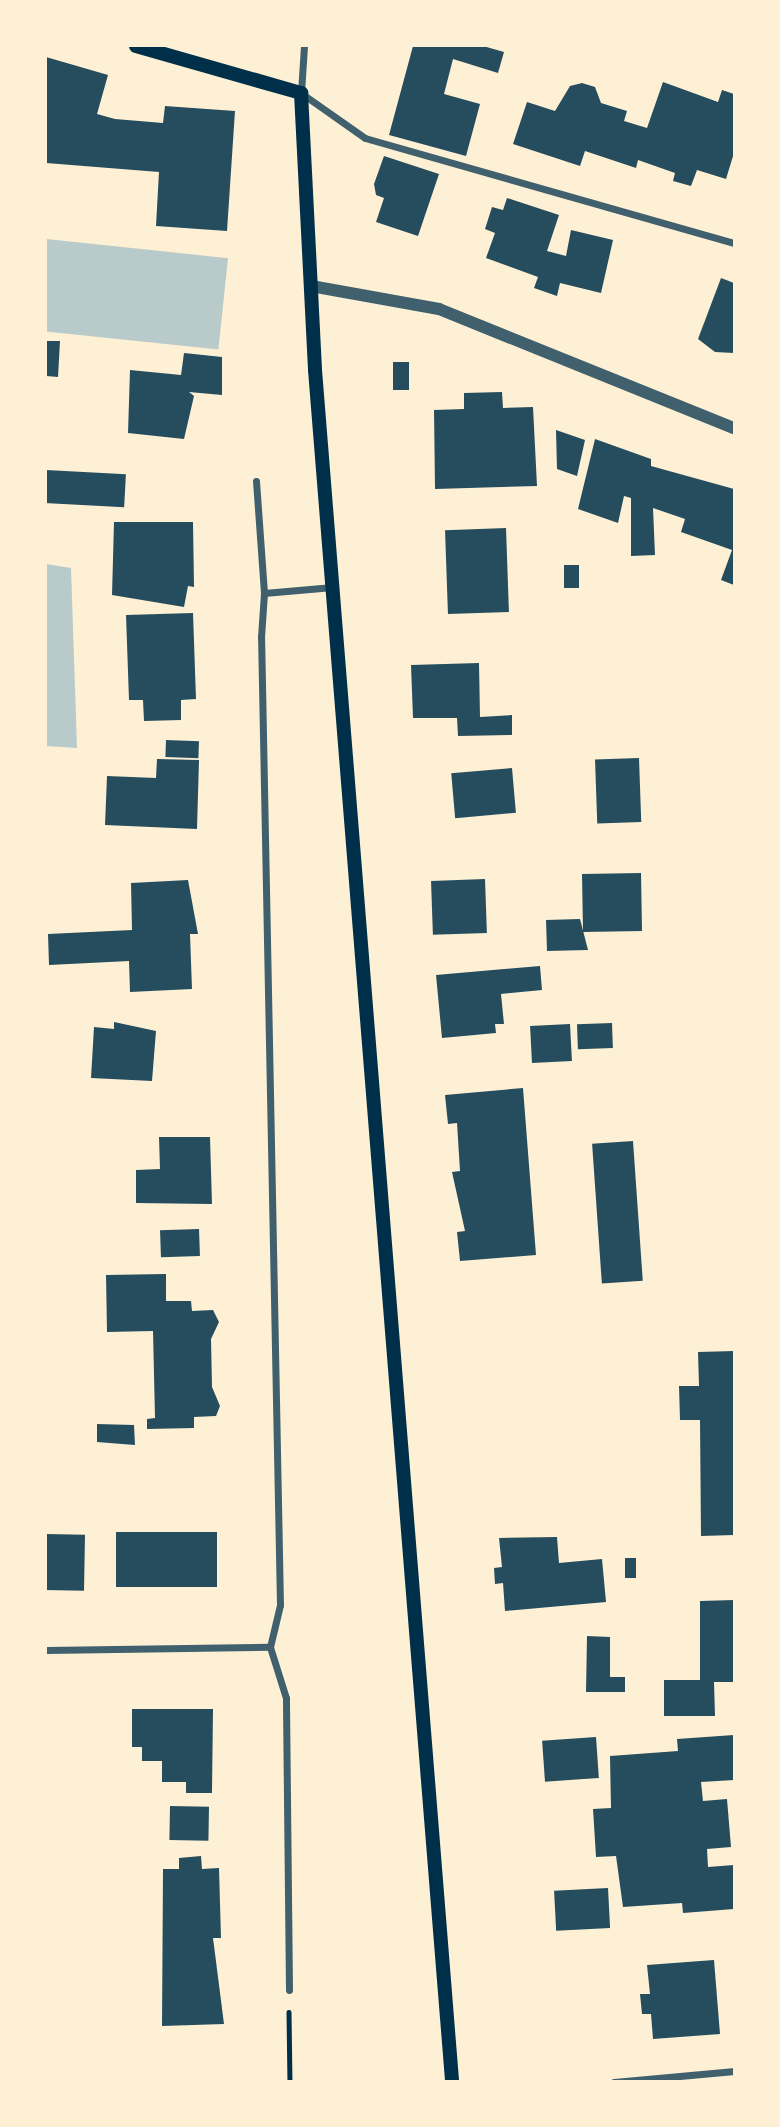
<!DOCTYPE html>
<style>
body{margin:0}
#map{position:relative;width:780px;height:2127px;overflow:hidden;background:#fdf0d5;font-family:Mulish,sans-serif}
div>[style]{position:absolute}
.green>*{inset:0;background:#b9caca;transform-origin:0 0}
.building>*{inset:0;background:#264d5e;transform-origin:0 0}
.path>*{height:4.5px;margin:-2.25px;padding:0 2.25px;transform-origin:2.25px;border-radius:2.25px;background:#003049}
.minor>*{height:7px;margin:-3.5px;padding:0 3.5px;transform-origin:3.5px;border-radius:3.5px;background:#3f606c}
.tertiary>*{height:12px;margin:-6px;padding:0 6px;transform-origin:6px;border-radius:6px;background:#3f606c}
.secondary>*{height:14px;margin:-7px;padding:0 7px;transform-origin:7px;border-radius:7px;background:#003049}
span{translate:-50% -50%;white-space:nowrap;text-align:center;line-height:1.15;-webkit-text-stroke:5px #fdf0d5;paint-order:stroke}
.frame{position:absolute;inset:0;border:47px solid #fdf0d5;pointer-events:none}
</style>
<div id="map">
<div class="green">
<div style="left:46px;top:239px;width:183px;height:92px;rotate:6deg"></div>
<div style="clip-path:polygon(46px 564px,71px 568px,77px 748px,46px 746px)"></div>
</div>
<div class="building">
<div style="clip-path:polygon(413px 46px,483px 46px,504px 52px,498px 73px,453px 59px,444px 94px,480px 104px,466px 156px,389px 135px)"></div>
<div style="clip-path:polygon(46px 57px,108px 75px,97px 114px,115px 119px,163px 123px,165px 106px,235px 111px,227px 231px,156px 226px,159px 172px,46px 163px)"></div>
<div style="clip-path:polygon(663px 82px,718px 102px,722px 90px,734px 94px,734px 153px,726px 179px,697px 170px,691px 186px,673px 181px,675px 173px,638px 160px,636px 168px,585px 151px,580px 166px,513px 144px,527px 102px,555px 111px,570px 86px,582px 83px,595px 87px,601px 103px,627px 111px,624px 121px,647px 128px)"></div>
<div style="clip-path:polygon(384px 156px,439px 174px,418px 236px,376px 222px,384px 198px,376px 195px,374px 184px)"></div>
<div style="clip-path:polygon(507px 198px,559px 215px,547px 251px,566px 256px,571px 230px,613px 240px,601px 293px,560px 283px,557px 296px,534px 288px,538px 277px,486px 258px,495px 233px,485px 229px,492px 207px,503px 210px)"></div>
<div style="clip-path:polygon(721px 278px,734px 283px,734px 353px,715px 352px,698px 339px)"></div>
<div style="clip-path:polygon(46px 341px,60px 341px,58px 377px,46px 376px)"></div>
<div style="clip-path:polygon(184px 353px,222px 357px,222px 395px,189px 392px,194px 396px,184px 439px,128px 433px,130px 370px,181px 375px)"></div>
<div style="left:393px;top:362px;width:16px;height:28px"></div>
<div style="clip-path:polygon(502px 392px,503px 408px,533px 407px,537px 486px,435px 489px,434px 410px,464px 409px,464px 393px)"></div>
<div style="clip-path:polygon(556px 430px,585px 440px,577px 476px,557px 469px)"></div>
<div style="clip-path:polygon(595px 439px,651px 459px,651px 466px,734px 489px,734px 585px,721px 580px,732px 550px,681px 532px,685px 519px,653px 508px,655px 555px,631px 556px,631px 498px,624px 496px,618px 523px,578px 509px)"></div>
<div style="left:46px;top:470px;width:80px;height:33px;rotate:3deg"></div>
<div style="clip-path:polygon(114px 522px,193px 522px,194px 587px,188px 586px,184px 607px,112px 595px)"></div>
<div style="left:506px;top:528px;width:84px;height:61px;rotate:88deg"></div>
<div style="left:564px;top:565px;width:15px;height:23px"></div>
<div style="clip-path:polygon(193px 613px,196px 699px,181px 700px,181px 720px,144px 721px,143px 700px,129px 700px,126px 615px)"></div>
<div style="clip-path:polygon(479px 663px,480px 717px,512px 715px,512px 735px,458px 736px,457px 718px,413px 718px,411px 665px)"></div>
<div style="left:166px;top:740px;width:33px;height:17px;rotate:2deg"></div>
<div style="left:639px;top:758px;width:64px;height:44px;rotate:88deg"></div>
<div style="clip-path:polygon(157px 759px,199px 760px,197px 829px,105px 825px,107px 776px,156px 778px)"></div>
<div style="left:512px;top:768px;width:45px;height:61px;rotate:85deg"></div>
<div style="left:641px;top:873px;width:58px;height:59px;rotate:89deg"></div>
<div style="left:485px;top:879px;width:54px;height:54px;rotate:88deg"></div>
<div style="clip-path:polygon(188px 880px,198px 934px,190px 934px,192px 989px,130px 992px,129px 961px,49px 965px,48px 934px,132px 930px,131px 883px)"></div>
<div style="clip-path:polygon(580px 919px,588px 950px,547px 951px,546px 920px)"></div>
<div style="clip-path:polygon(540px 966px,542px 990px,501px 994px,504px 1024px,495px 1024px,496px 1033px,442px 1038px,436px 975px)"></div>
<div style="clip-path:polygon(114px 1022px,156px 1031px,152px 1081px,91px 1078px,94px 1027px,114px 1029px)"></div>
<div style="left:612px;top:1023px;width:25px;height:35px;rotate:88deg"></div>
<div style="left:570px;top:1024px;width:37px;height:40px;rotate:87deg"></div>
<div style="clip-path:polygon(523px 1088px,536px 1255px,460px 1261px,457px 1232px,465px 1231px,452px 1172px,460px 1171px,457px 1123px,448px 1124px,445px 1095px)"></div>
<div style="clip-path:polygon(159px 1137px,210px 1137px,212px 1204px,136px 1203px,136px 1170px,160px 1169px)"></div>
<div style="left:633px;top:1141px;width:140px;height:41px;rotate:86deg"></div>
<div style="left:199px;top:1229px;width:27px;height:39px;rotate:88deg"></div>
<div style="clip-path:polygon(166px 1274px,166px 1301px,191px 1301px,192px 1311px,213px 1310px,219px 1322px,211px 1339px,212px 1387px,220px 1406px,216px 1416px,194px 1417px,194px 1428px,147px 1429px,147px 1419px,155px 1418px,153px 1331px,107px 1332px,106px 1275px)"></div>
<div style="clip-path:polygon(734px 1351px,734px 1535px,701px 1536px,700px 1420px,680px 1420px,679px 1386px,699px 1386px,698px 1352px)"></div>
<div style="clip-path:polygon(97px 1424px,134px 1425px,135px 1445px,97px 1442px)"></div>
<div style="left:217px;top:1532px;width:55px;height:101px;rotate:90deg"></div>
<div style="left:46px;top:1534px;width:39px;height:56px;rotate:1deg"></div>
<div style="clip-path:polygon(557px 1537px,559px 1563px,602px 1559px,606px 1602px,505px 1611px,503px 1583px,495px 1584px,494px 1568px,502px 1567px,499px 1538px)"></div>
<div style="left:625px;top:1558px;width:11px;height:20px"></div>
<div style="clip-path:polygon(734px 1600px,734px 1682px,714px 1682px,715px 1716px,664px 1716px,664px 1680px,700px 1680px,700px 1601px)"></div>
<div style="clip-path:polygon(587px 1636px,610px 1637px,610px 1677px,625px 1677px,625px 1692px,586px 1692px)"></div>
<div style="clip-path:polygon(132px 1709px,213px 1709px,212px 1793px,186px 1793px,186px 1782px,162px 1782px,162px 1761px,142px 1761px,142px 1747px,132px 1747px)"></div>
<div style="clip-path:polygon(734px 1735px,734px 1780px,701px 1782px,703px 1801px,727px 1799px,731px 1847px,707px 1849px,708px 1867px,734px 1865px,734px 1909px,683px 1913px,682px 1903px,623px 1907px,616px 1856px,596px 1857px,593px 1809px,611px 1808px,610px 1756px,678px 1751px,677px 1739px)"></div>
<div style="left:596px;top:1737px;width:41px;height:54px;rotate:86deg"></div>
<div style="left:170px;top:1806px;width:39px;height:34px;rotate:1deg"></div>
<div style="clip-path:polygon(201px 1856px,202px 1869px,219px 1868px,221px 1938px,213px 1938px,224px 2024px,162px 2026px,163px 1869px,179px 1869px,179px 1858px)"></div>
<div style="left:608px;top:1888px;width:40px;height:54px;rotate:87deg"></div>
<div style="clip-path:polygon(714px 1960px,720px 2034px,653px 2039px,651px 2014px,642px 2014px,640px 1994px,650px 1994px,647px 1965px)"></div>
</div>
<div class="path">
<div style="left:289px;top:2012px;width:70px;rotate:89.2deg"></div>
</div>
<div class="minor">
<div style="left:304px;top:46px;width:47px;rotate:93.7deg"></div>
<div style="left:301px;top:93px;width:78px;rotate:35.1deg"></div>
<div style="left:365px;top:138px;width:384px;rotate:15.9deg"></div>
<div style="left:256px;top:481px;width:112px;rotate:85.9deg"></div>
<div style="left:46px;top:1650px;width:224px;rotate:-0.8deg"></div>
<div style="left:289px;top:1990px;width:292px;rotate:-90.6deg"></div>
<div style="left:286px;top:1698px;width:53px;rotate:-107.4deg"></div>
<div style="left:270px;top:1647px;width:43px;rotate:-76.6deg"></div>
<div style="left:280px;top:1605px;width:968px;rotate:-91.12deg"></div>
<div style="left:261px;top:637px;width:44px;rotate:-86.1deg"></div>
<div style="left:264px;top:593px;width:69px;rotate:-5deg"></div>
<div style="left:614px;top:2082px;width:121px;rotate:-5.2deg"></div>
</div>
<div class="tertiary">
<div style="left:311px;top:286px;width:130px;rotate:10.2deg"></div>
<div style="left:439px;top:309px;width:318px;rotate:22deg"></div>
</div>
<div class="secondary">
<div style="left:136px;top:46px;width:172px;rotate:15.9deg"></div>
<div style="left:301px;top:93px;width:277px;rotate:87.1deg"></div>
<div style="left:315px;top:370px;width:1717px;rotate:85.42deg"></div>
</div>
<div class="frame"></div>
</div>
